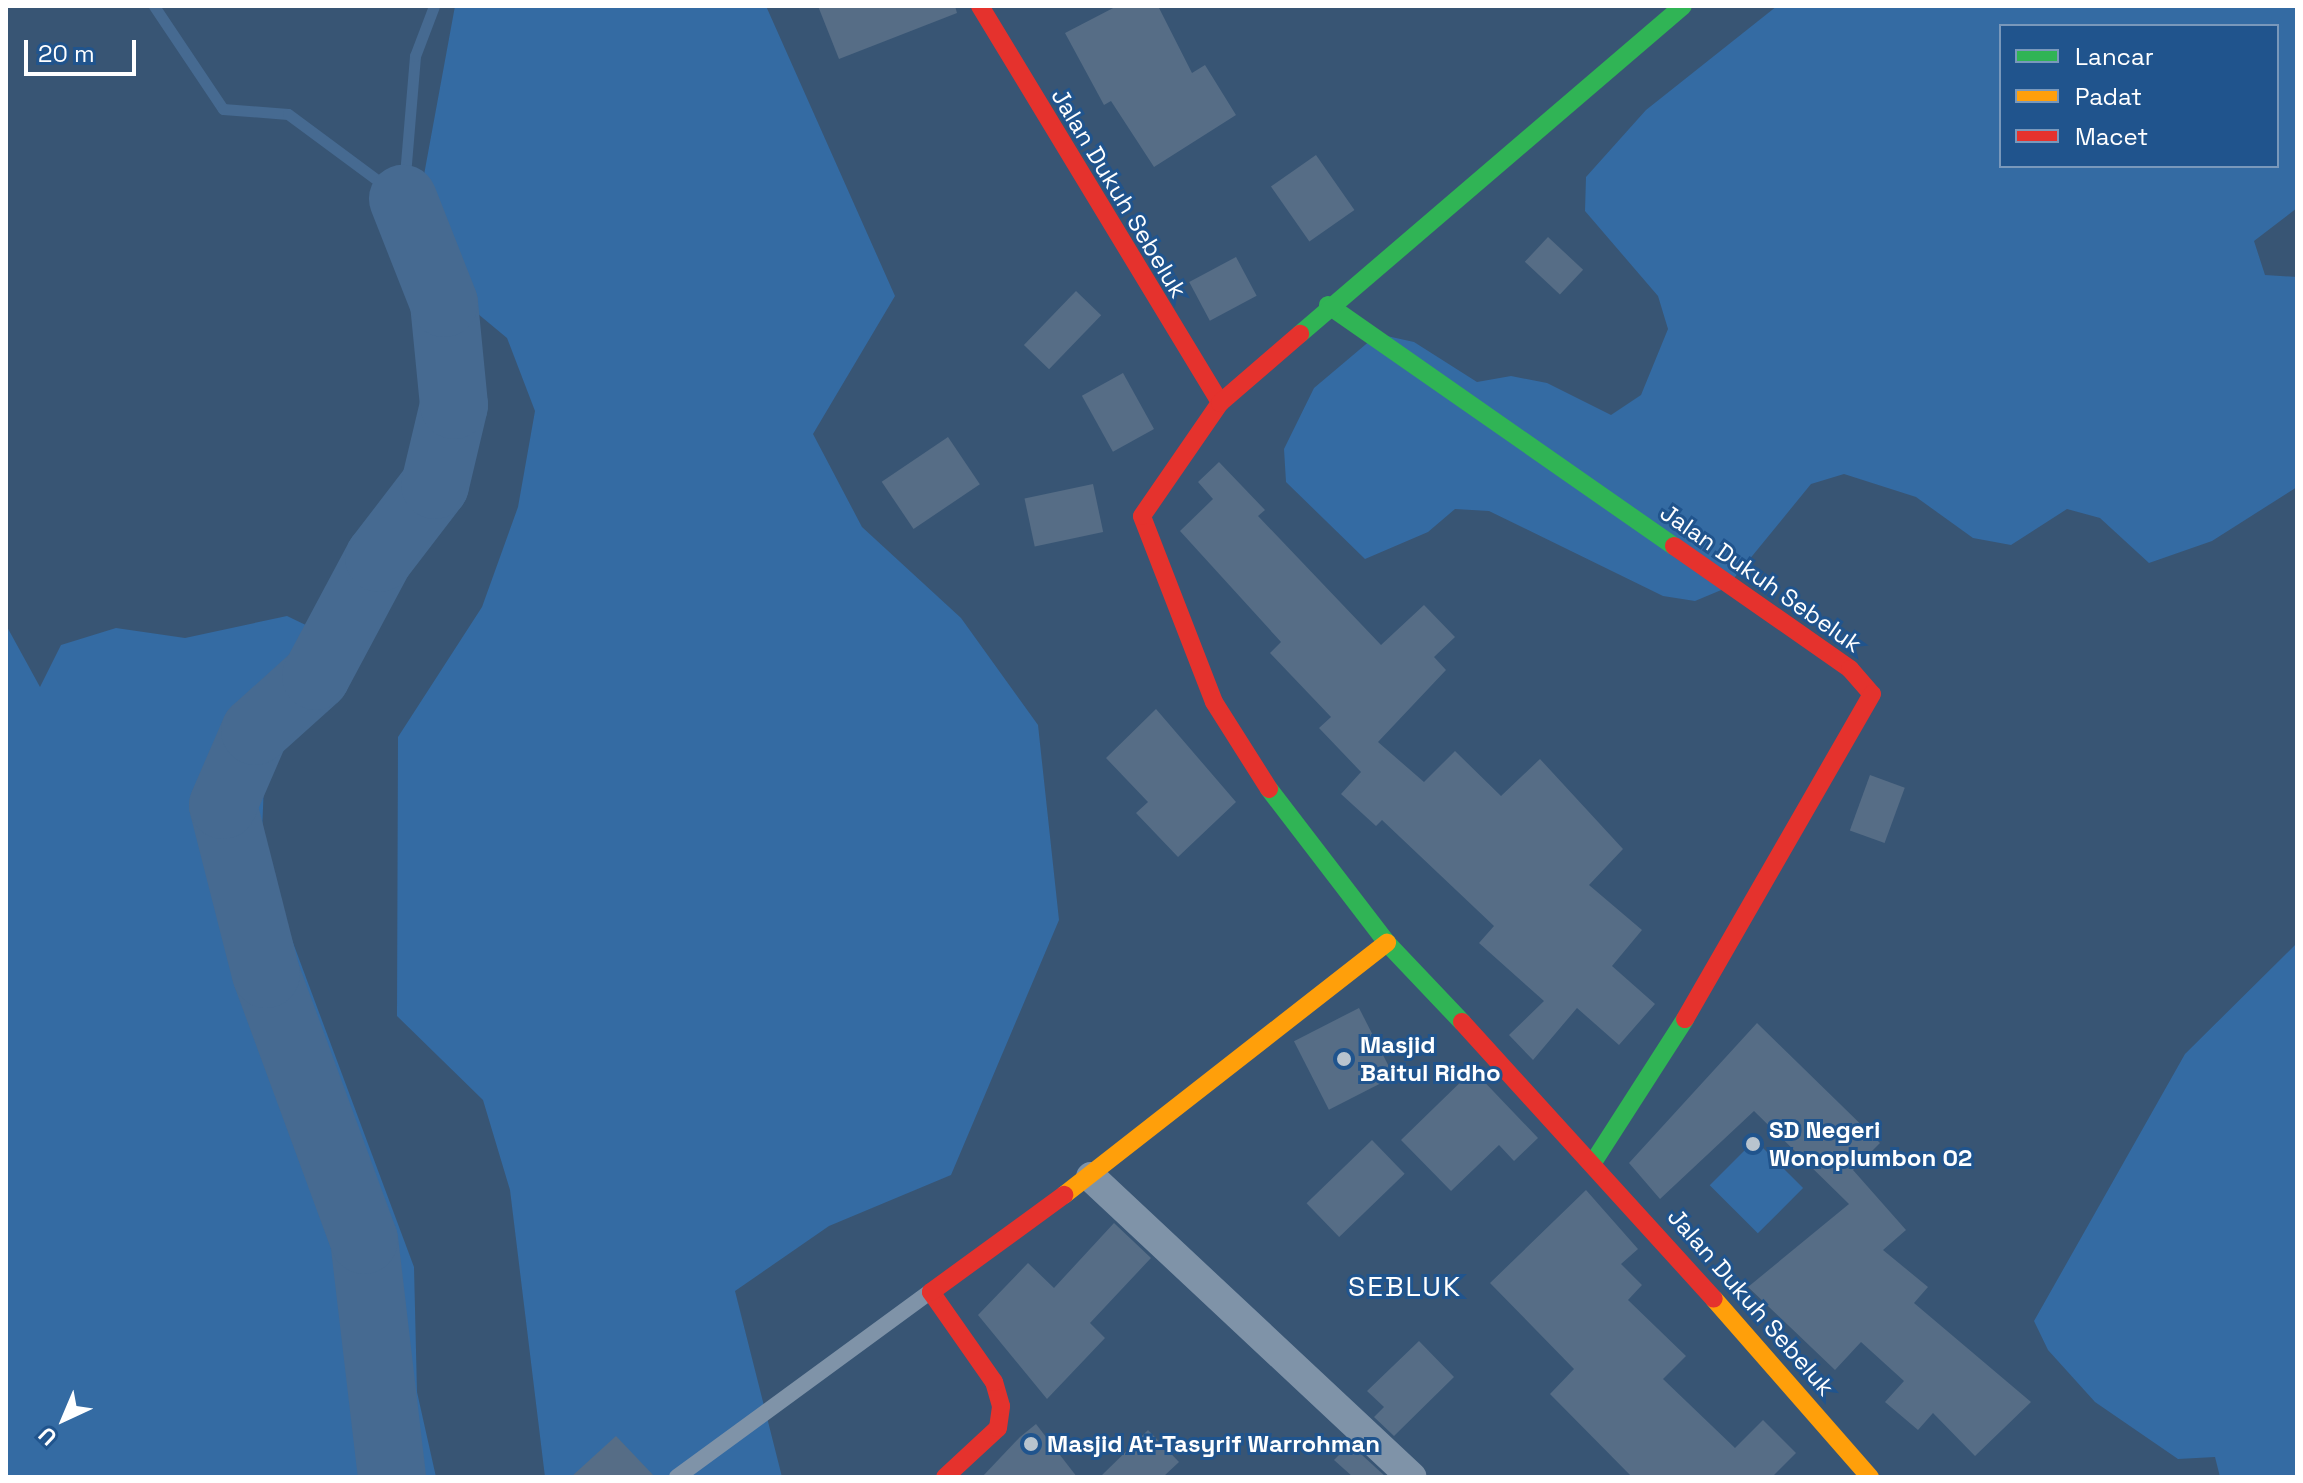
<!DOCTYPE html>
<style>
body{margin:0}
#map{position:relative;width:2303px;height:1483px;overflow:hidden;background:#385574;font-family:"Space Grotesk",sans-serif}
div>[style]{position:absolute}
.green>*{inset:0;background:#346ba3;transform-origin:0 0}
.stream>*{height:11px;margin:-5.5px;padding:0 5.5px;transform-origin:5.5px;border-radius:5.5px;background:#466a91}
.river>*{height:68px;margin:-34px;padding:0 34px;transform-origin:34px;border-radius:34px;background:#466a91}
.building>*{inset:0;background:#566d86;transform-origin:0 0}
.lane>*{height:16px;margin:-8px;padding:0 8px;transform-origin:8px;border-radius:8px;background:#7f93a8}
.street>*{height:30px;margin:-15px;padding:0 15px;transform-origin:15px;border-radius:15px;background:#7f93a8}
.fast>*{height:18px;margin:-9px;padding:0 9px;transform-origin:9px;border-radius:9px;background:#30b455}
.slow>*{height:18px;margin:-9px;padding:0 9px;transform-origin:9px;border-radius:9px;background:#ff9f0a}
.jam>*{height:18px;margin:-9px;padding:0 9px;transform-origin:9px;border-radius:9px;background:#e5322d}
.dots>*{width:22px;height:22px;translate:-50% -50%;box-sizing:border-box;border:4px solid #20548d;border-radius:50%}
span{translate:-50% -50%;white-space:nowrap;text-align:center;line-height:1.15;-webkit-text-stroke:6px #20548d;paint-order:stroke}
.street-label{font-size:24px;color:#fff}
.poi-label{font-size:24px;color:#fff;font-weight:700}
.left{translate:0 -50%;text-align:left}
.quarter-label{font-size:28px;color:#fff;letter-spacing:2px}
.frame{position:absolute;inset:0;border:8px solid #fff;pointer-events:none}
.legend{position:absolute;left:1999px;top:24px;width:280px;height:144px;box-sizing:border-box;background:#20548d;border:2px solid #7998bb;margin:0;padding:10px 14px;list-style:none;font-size:24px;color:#fff}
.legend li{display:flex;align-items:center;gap:16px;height:40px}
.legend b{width:40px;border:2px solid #7998bb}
.north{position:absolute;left:24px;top:1379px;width:80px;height:80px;-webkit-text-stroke:6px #20548d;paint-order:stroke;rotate:224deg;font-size:22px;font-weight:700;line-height:32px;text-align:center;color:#fff}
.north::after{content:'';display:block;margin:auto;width:28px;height:36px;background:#fff;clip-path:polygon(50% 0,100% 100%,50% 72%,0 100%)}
.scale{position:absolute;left:24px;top:40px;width:112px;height:36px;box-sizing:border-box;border:4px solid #fff;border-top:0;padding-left:10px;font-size:24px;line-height:28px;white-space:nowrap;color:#fff;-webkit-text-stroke:6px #20548d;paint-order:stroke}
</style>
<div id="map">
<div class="green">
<div style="clip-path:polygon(455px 6px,766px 6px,895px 296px,813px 434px,862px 527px,961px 618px,1038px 725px,1059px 920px,951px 1175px,829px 1226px,735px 1291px,782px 1477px,545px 1477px,510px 1190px,483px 1100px,397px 1016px,398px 737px,482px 607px,518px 507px,535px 411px,507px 338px,460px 299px,419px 202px)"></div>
<div style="clip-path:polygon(evenodd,1777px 6px,2297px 6px,2297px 208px,2254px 241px,2265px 275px,2297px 277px,2297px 487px,2212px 541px,2149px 563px,2100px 518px,2067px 509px,2011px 545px,1973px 538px,1916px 497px,1844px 474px,1811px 484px,1726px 588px,1695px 601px,1663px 596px,1489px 511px,1455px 509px,1428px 532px,1365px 559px,1286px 482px,1284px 449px,1314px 388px,1378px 334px,1414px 342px,1477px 382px,1511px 376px,1547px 383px,1611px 415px,1641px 395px,1668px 329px,1658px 296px,1585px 211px,1586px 177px,1646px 110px,1777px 6px,2001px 26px,2277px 26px,2277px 166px,2001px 166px,2001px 26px)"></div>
<div style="clip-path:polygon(287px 616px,362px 652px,265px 759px,261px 857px,414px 1267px,417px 1392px,436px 1477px,6px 1477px,6px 625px,40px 687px,61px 645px,116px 628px,185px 638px)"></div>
<div style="clip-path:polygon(2297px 943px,2297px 1477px,2220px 1477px,2215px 1457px,2178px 1459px,2095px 1402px,2048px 1350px,2034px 1321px,2185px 1054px)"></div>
<div style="left:1755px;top:1140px;width:68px;height:64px;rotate:45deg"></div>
</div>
<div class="stream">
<div style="left:154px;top:6px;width:124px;rotate:56.2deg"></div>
<div style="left:223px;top:109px;width:65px;rotate:4.4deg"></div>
<div style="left:288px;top:114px;width:143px;rotate:36.5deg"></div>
<div style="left:403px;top:199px;width:144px;rotate:-85.2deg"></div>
<div style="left:415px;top:56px;width:53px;rotate:-69.2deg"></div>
</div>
<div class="river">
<div style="left:392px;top:1477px;width:239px;rotate:-96.7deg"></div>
<div style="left:364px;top:1240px;width:283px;rotate:-110.2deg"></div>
<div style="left:266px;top:974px;width:174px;rotate:-104.3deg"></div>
<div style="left:223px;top:805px;width:81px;rotate:-66.6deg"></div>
<div style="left:255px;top:731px;width:82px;rotate:-42deg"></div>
<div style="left:316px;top:676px;width:134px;rotate:-61.9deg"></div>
<div style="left:379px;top:558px;width:92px;rotate:-52.5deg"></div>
<div style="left:435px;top:485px;width:82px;rotate:-76.6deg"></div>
<div style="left:454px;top:405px;width:102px;rotate:-95.6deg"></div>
<div style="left:444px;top:303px;width:112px;rotate:-111.5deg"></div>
</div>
<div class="building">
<div style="clip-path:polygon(818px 6px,955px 6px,957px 13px,839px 59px)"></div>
<div style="clip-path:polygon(1117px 6px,1158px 6px,1192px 73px,1205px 65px,1236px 115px,1154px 167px,1111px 101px,1104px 105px,1065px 33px)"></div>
<div style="left:1316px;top:155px;width:67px;height:55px;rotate:55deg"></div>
<div style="left:1548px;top:237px;width:48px;height:34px;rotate:43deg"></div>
<div style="left:1236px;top:257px;width:44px;height:53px;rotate:62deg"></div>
<div style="left:1076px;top:291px;width:35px;height:75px;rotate:44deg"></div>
<div style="left:1123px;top:373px;width:64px;height:47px;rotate:61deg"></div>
<div style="left:948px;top:437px;width:57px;height:80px;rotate:56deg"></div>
<div style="clip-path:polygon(1219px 462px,1265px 510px,1258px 516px,1381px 645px,1424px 605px,1455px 637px,1434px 657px,1446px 670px,1378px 742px,1424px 782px,1455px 751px,1501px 796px,1540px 759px,1623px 849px,1589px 885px,1642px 930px,1612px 966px,1655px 1004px,1619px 1045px,1577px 1008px,1533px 1060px,1509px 1035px,1544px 1001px,1479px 943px,1494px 926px,1382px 820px,1376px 826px,1341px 794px,1361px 772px,1319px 728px,1331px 717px,1270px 653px,1281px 642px,1180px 531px,1213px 499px,1198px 482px)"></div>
<div style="left:1093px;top:484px;width:49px;height:70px;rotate:78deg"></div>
<div style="clip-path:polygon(1156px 709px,1236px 802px,1178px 857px,1136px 813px,1148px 802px,1106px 758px)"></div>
<div style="left:1870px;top:775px;width:37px;height:59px;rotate:20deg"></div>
<div style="left:1359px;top:1008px;width:77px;height:73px;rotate:63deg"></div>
<div style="clip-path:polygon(1757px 1023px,1880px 1143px,1853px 1170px,1906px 1230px,1883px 1250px,1928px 1287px,1914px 1303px,2031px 1402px,1975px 1456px,1933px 1413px,1918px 1430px,1885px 1402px,1904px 1381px,1861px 1342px,1835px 1370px,1748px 1287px,1849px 1204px,1754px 1111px,1660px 1199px,1629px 1163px)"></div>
<div style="clip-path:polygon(1473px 1070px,1538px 1138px,1514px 1161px,1499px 1145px,1451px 1191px,1401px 1140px)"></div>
<div style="left:1372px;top:1140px;width:47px;height:91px;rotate:46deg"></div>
<div style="clip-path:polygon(1586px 1190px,1638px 1249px,1621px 1264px,1642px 1285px,1628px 1300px,1686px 1356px,1663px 1379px,1735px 1448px,1763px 1420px,1796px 1453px,1772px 1477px,1632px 1477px,1550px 1394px,1574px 1369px,1490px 1283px)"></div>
<div style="clip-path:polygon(1114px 1223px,1151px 1258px,1090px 1323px,1105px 1338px,1047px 1399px,978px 1315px,1028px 1263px,1054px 1288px)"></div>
<div style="clip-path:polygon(1419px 1341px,1454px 1377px,1394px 1436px,1374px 1417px,1384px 1407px,1367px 1391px)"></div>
<div style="clip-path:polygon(1036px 1424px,1077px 1477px,982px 1477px,1020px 1437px)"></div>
<div style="clip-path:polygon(1148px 1430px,1179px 1462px,1163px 1477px,1100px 1477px)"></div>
<div style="clip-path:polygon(616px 1436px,655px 1477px,571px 1477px)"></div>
<div style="clip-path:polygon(1350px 1444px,1386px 1477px,1353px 1477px,1334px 1460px)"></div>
</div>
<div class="lane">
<div style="left:677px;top:1477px;width:313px;rotate:-36.2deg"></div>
</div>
<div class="street">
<div style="left:1091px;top:1177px;width:439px;rotate:43.1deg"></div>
</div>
<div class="fast">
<div style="left:1328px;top:305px;width:422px;rotate:34.9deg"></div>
<div style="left:1300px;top:334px;width:504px;rotate:-40.58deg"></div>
<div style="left:1269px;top:789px;width:194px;rotate:52.5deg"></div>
<div style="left:1387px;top:943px;width:109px;rotate:46.5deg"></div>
<div style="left:1594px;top:1161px;width:169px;rotate:-57.3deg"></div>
</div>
<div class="slow">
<div style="left:1064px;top:1195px;width:410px;rotate:-38deg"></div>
<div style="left:1714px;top:1299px;width:237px;rotate:48.8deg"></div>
</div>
<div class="jam">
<div style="left:980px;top:6px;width:464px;rotate:58.8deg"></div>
<div style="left:1674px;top:546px;width:215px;rotate:34.9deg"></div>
<div style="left:1850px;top:669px;width:33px;rotate:49deg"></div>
<div style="left:1872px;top:694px;width:375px;rotate:119.9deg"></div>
<div style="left:1269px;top:789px;width:103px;rotate:-122.3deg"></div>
<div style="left:1214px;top:702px;width:199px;rotate:-111.2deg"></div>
<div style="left:1142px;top:516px;width:137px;rotate:-55.4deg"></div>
<div style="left:1220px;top:403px;width:106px;rotate:-40.8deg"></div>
<div style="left:1462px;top:1022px;width:374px;rotate:47.7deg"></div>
<div style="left:945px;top:1477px;width:72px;rotate:-42.8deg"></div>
<div style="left:998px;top:1428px;width:22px;rotate:-82deg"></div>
<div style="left:1001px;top:1406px;width:25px;rotate:-106deg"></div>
<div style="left:994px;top:1382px;width:110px;rotate:-125deg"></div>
<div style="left:931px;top:1292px;width:165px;rotate:-36.1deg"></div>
</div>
<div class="dots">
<div style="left:1344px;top:1059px;background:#b9c4ce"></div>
<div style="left:1753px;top:1144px;background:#b9c4ce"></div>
<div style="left:1031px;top:1444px;background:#b9c4ce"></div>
</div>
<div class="street-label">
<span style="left:1119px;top:193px;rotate:59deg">Jalan Dukuh Sebeluk</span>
<span style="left:1761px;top:578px;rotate:35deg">Jalan Dukuh Sebeluk</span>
<span style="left:1751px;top:1302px;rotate:49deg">Jalan Dukuh Sebeluk</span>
</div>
<div class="poi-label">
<span class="left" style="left:1360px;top:1059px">Masjid<br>Baitul Ridho</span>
<span class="left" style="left:1769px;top:1144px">SD Negeri<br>Wonoplumbon 02</span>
<span class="left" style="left:1047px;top:1444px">Masjid At-Tasyrif Warrohman</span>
</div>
<div class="quarter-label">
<span style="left:1405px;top:1286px">SEBLUK</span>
</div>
<div class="frame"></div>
<ul class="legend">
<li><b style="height:10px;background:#30b455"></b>Lancar</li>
<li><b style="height:10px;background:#ff9f0a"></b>Padat</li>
<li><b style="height:10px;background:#e5322d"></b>Macet</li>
</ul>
<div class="north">U</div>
<div class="scale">20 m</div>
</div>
